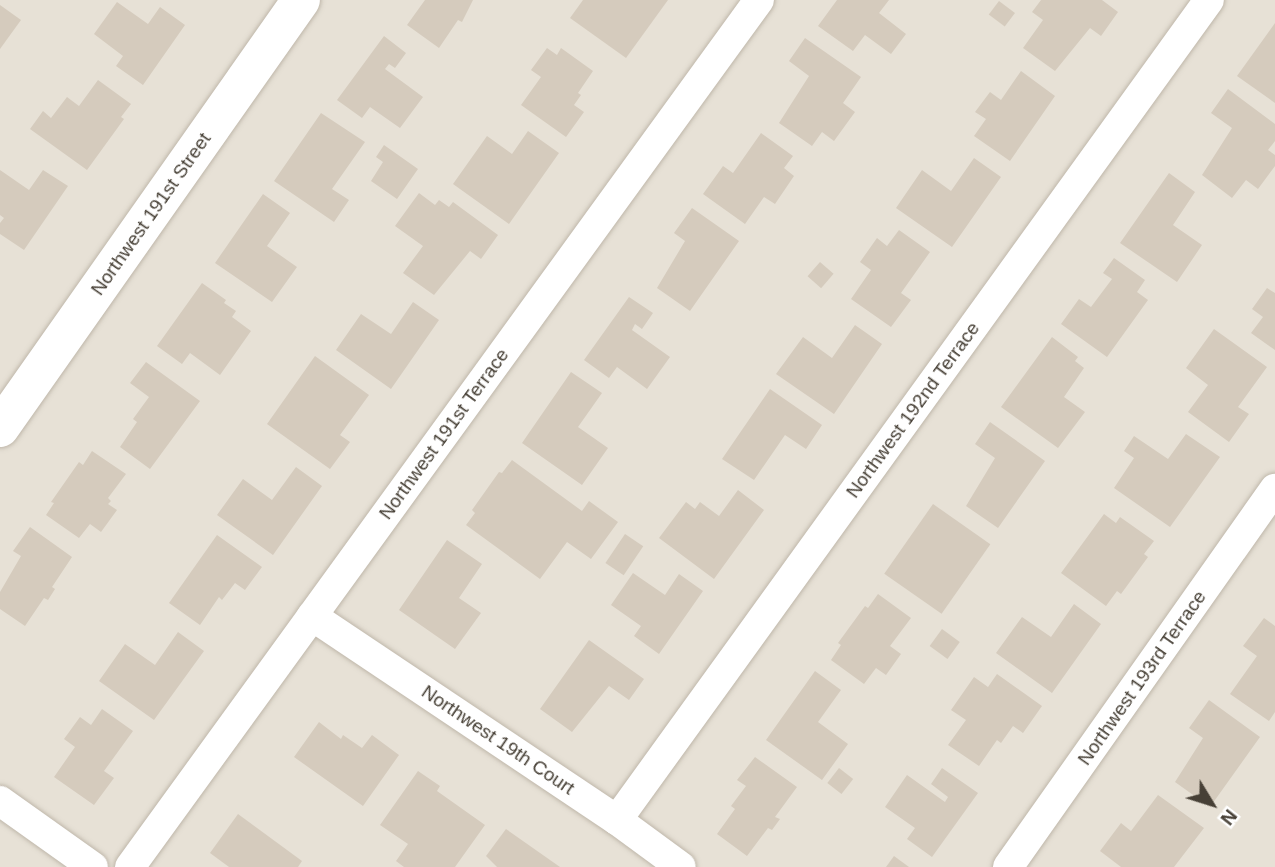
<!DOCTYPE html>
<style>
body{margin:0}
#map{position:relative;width:1275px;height:867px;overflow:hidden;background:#f4f0e8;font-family:Helvetica,sans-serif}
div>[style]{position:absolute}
.residential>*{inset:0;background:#e7e1d6;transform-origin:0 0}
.building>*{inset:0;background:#d5cbbd;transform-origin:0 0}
.roads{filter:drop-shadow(0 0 2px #bfb7aa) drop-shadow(0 0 2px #bfb7aa)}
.minor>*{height:30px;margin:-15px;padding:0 15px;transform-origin:15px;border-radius:15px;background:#fff}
.tertiary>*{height:38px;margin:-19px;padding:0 19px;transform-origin:19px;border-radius:19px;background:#fff}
span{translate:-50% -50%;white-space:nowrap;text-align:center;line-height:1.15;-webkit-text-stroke:7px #fff;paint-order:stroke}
.street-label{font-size:19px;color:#474036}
.north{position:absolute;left:1177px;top:769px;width:70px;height:70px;-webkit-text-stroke:5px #fff;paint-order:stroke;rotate:128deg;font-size:19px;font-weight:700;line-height:28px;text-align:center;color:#474036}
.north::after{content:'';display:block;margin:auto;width:24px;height:32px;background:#474036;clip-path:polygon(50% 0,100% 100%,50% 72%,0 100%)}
</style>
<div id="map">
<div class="residential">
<div style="left:0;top:0;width:1275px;height:867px"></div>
</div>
<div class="building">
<div style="clip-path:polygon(425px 0,473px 0,462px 22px,458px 20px,439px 48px,407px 25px)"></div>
<div style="clip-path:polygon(583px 0,668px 0,626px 58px,570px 18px)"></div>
<div style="clip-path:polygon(837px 0,889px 0,879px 13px,906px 34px,891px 54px,865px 35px,853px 51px,818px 26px)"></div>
<div style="clip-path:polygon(1041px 0,1102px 0,1118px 12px,1101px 36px,1090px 28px,1055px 71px,1023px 48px,1043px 20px,1032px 12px)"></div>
<div style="left:999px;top:1px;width:20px;height:17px;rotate:37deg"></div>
<div style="clip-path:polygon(117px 2px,148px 24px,160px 7px,185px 25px,143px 85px,116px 66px,123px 56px,94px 34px)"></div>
<div style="clip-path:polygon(0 5px,21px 20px,0 49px)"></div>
<div style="clip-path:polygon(1275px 23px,1275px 103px,1237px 76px)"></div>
<div style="clip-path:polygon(384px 36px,406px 53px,395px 68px,389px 64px,385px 69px,423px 97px,400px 128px,370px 107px,362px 118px,337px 100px)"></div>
<div style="clip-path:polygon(805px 38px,861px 77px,843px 103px,855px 112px,834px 141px,822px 132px,812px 146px,779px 123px,809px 76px,789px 61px)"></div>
<div style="clip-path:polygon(547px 48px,557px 55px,561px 48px,593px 71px,578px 93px,581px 95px,574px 105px,584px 112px,566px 137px,521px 105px,541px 77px,531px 70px)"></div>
<div style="clip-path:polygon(1021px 71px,1055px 96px,1010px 161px,974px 136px,986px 119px,975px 112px,990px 92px,1001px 100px)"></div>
<div style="clip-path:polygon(98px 80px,131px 104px,121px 117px,124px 119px,87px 170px,30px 129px,43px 111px,51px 118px,67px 97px,79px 106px)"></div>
<div style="clip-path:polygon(1228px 89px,1275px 124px,1275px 141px,1268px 150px,1275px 155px,1275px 166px,1258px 189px,1246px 180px,1232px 198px,1202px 175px,1232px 128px,1211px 113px)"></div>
<div style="clip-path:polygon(321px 113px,365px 142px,332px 189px,349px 200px,334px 222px,274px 181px)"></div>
<div style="clip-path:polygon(528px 131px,559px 153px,509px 224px,453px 184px,487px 136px,512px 154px)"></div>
<div style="clip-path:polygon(761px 133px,793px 156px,784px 168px,794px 176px,775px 204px,764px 197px,745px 224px,703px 194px,723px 166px,733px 173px)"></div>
<div style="clip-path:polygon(384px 145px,418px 169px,397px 199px,371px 181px,383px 162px,376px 157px)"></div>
<div style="clip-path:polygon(974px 158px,1001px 177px,952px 247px,896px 208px,922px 170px,951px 191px)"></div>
<div style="clip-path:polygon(0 170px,29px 190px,43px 170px,68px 186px,24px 250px,0 234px,0 223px,4px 218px,0 215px)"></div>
<div style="clip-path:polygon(1169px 173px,1195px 192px,1173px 225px,1202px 245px,1177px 282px,1120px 243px)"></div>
<div style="clip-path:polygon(419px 193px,435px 205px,439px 200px,449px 207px,453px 202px,498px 235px,481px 259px,470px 251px,434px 295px,403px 273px,423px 246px,395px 226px)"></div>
<div style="clip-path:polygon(263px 194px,290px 213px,267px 246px,297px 267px,272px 302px,215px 263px)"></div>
<div style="clip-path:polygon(692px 208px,739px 241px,690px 311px,657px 288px,685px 241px,674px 233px)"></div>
<div style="clip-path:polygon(899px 230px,930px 252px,901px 293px,911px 300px,891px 327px,851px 299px,871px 270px,860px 262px,877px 238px,887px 246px)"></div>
<div style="clip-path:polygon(1114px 258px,1145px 280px,1137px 292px,1148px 300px,1107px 357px,1061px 324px,1079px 299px,1091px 307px,1112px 279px,1103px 273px)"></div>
<div style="left:820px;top:262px;width:18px;height:19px;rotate:41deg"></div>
<div style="clip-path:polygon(202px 283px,226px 300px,224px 303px,236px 311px,232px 317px,251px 331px,220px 375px,190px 353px,182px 364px,157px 346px)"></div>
<div style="clip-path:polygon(1267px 288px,1275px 293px,1275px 350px,1251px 333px,1263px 317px,1252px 309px)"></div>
<div style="clip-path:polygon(629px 297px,653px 313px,642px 329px,635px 324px,632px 330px,670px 357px,647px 389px,617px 367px,609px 378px,584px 360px)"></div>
<div style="clip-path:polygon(413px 302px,439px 320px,391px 389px,336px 350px,361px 314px,391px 334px)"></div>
<div style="clip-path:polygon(855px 325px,882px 344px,834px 414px,776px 374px,803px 337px,832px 358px)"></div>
<div style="clip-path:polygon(1214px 329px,1267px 367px,1238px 407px,1249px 414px,1229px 442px,1188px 412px,1208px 385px,1186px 368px)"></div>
<div style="clip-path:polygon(1052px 337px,1078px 357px,1075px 361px,1084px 368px,1064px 397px,1085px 412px,1058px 448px,1001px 407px)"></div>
<div style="clip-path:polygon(315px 356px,369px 395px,340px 435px,350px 442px,330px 469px,267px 424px)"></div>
<div style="clip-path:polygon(146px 362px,200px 401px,150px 469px,120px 447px,137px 422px,133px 419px,149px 397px,130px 383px)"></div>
<div style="clip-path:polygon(571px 372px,602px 393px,578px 427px,608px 448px,582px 485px,522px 443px)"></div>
<div style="clip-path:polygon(770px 389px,822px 425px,806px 449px,785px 435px,754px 480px,722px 459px)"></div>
<div style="clip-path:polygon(990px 422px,1045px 461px,998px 528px,966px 506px,995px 458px,975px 444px)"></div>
<div style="clip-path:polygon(1186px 434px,1220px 457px,1170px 527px,1114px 488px,1134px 458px,1124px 451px,1134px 436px,1168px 459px)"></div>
<div style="clip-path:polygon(92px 451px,126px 474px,108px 498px,111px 501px,108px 504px,117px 510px,101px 532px,90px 524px,79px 538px,46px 515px,54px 503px,51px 502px,79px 462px,83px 465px)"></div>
<div style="clip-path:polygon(512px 460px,582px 511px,589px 501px,618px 522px,591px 559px,567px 542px,540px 579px,466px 525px,475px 513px,472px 510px,499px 472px,502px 473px)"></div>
<div style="clip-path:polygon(296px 467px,322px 486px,273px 555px,217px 515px,243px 479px,272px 500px)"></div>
<div style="clip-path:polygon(738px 490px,764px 510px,714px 579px,659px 538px,686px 502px,695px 509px,700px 502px,719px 516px)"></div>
<div style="left:933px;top:504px;width:70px;height:85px;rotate:35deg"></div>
<div style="clip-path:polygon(1104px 514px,1116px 523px,1120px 517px,1154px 541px,1144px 554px,1148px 557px,1121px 594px,1117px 591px,1106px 606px,1061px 573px)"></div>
<div style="clip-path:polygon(30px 527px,72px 557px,52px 587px,55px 589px,48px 600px,44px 598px,25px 626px,0 609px,0 592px,21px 556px,13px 551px)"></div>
<div style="left:625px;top:534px;width:22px;height:35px;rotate:34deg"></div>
<div style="clip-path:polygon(217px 535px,262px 567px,245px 590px,235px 583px,222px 600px,219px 597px,200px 625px,169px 603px)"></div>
<div style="clip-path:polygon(447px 540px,482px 564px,459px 598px,481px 613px,455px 649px,399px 610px)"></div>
<div style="clip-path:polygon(633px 573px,665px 595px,679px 574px,703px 591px,659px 654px,634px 636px,641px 626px,611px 605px)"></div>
<div style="clip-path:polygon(878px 594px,911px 618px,890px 646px,901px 654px,886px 675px,876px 668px,864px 684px,831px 660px,841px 645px,838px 643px,865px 606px,868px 608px)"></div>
<div style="clip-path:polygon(1074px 604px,1101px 624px,1052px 693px,996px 653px,1022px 617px,1051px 637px)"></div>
<div style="clip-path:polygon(1264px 618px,1275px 626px,1275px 712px,1269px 721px,1230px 694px,1257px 656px,1243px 646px)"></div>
<div style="left:942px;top:629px;width:22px;height:21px;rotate:36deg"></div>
<div style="clip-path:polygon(178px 632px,204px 651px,154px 720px,99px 681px,125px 644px,155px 665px)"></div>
<div style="clip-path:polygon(589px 640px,644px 679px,629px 700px,609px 686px,572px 732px,540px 709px)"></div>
<div style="clip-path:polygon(815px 671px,841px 690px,818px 722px,848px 744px,822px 780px,766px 740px)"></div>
<div style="clip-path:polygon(997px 674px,1042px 706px,1023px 733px,1013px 726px,1001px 743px,997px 740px,979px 766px,948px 745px,966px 720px,951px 710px,974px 677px,988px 687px)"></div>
<div style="clip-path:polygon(1209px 700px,1260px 737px,1210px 807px,1175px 782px,1203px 738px,1189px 728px)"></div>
<div style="clip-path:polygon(102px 709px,133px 731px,104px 771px,114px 778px,94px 805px,54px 777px,75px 747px,64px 739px,80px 717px,91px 725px)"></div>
<div style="clip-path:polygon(319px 722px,341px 739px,343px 735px,362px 748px,372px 735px,399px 755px,363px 806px,294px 757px)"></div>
<div style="clip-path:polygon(755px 757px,797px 787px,775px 817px,780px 819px,772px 830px,768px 828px,747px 856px,717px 834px,735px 809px,731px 806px,746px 786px,737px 780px)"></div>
<div style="left:839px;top:768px;width:18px;height:19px;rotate:38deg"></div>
<div style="clip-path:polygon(942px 768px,978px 793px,932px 857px,907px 839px,915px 828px,885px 807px,907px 775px,945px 802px,948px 797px,931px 784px)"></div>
<div style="clip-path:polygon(418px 771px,440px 786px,437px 791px,485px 825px,455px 867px,404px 867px,396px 861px,408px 844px,380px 825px)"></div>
<div style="clip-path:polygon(1158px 795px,1204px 828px,1174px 867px,1121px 867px,1100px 851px,1121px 823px,1131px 831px)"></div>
<div style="clip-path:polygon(238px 814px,302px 861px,298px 867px,229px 867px,210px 853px)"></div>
<div style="clip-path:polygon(506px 829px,560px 867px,497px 867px,486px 856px)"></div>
<div style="clip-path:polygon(894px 856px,909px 867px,886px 867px)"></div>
</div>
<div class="roads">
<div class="minor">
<div style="left:312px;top:616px;width:367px;rotate:33.8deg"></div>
<div style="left:617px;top:820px;width:79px;rotate:36.3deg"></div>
<div style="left:0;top:801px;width:114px;rotate:35.4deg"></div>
<div style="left:617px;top:820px;width:1011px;rotate:-54.17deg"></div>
<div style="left:130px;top:867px;width:1071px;rotate:-54.04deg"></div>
<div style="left:1008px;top:867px;width:463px;rotate:-54.8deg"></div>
</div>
<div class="tertiary">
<div style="left:0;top:428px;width:523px;rotate:-54.88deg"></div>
</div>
</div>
<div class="street-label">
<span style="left:151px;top:214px;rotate:-55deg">Northwest 191st Street</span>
<span style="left:913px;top:410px;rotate:-54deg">Northwest 192nd Terrace</span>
<span style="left:444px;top:434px;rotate:-54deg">Northwest 191st Terrace</span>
<span style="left:1142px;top:678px;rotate:-55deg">Northwest 193rd Terrace</span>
<span style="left:498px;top:740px;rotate:34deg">Northwest 19th Court</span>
</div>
<div class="north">N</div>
</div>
